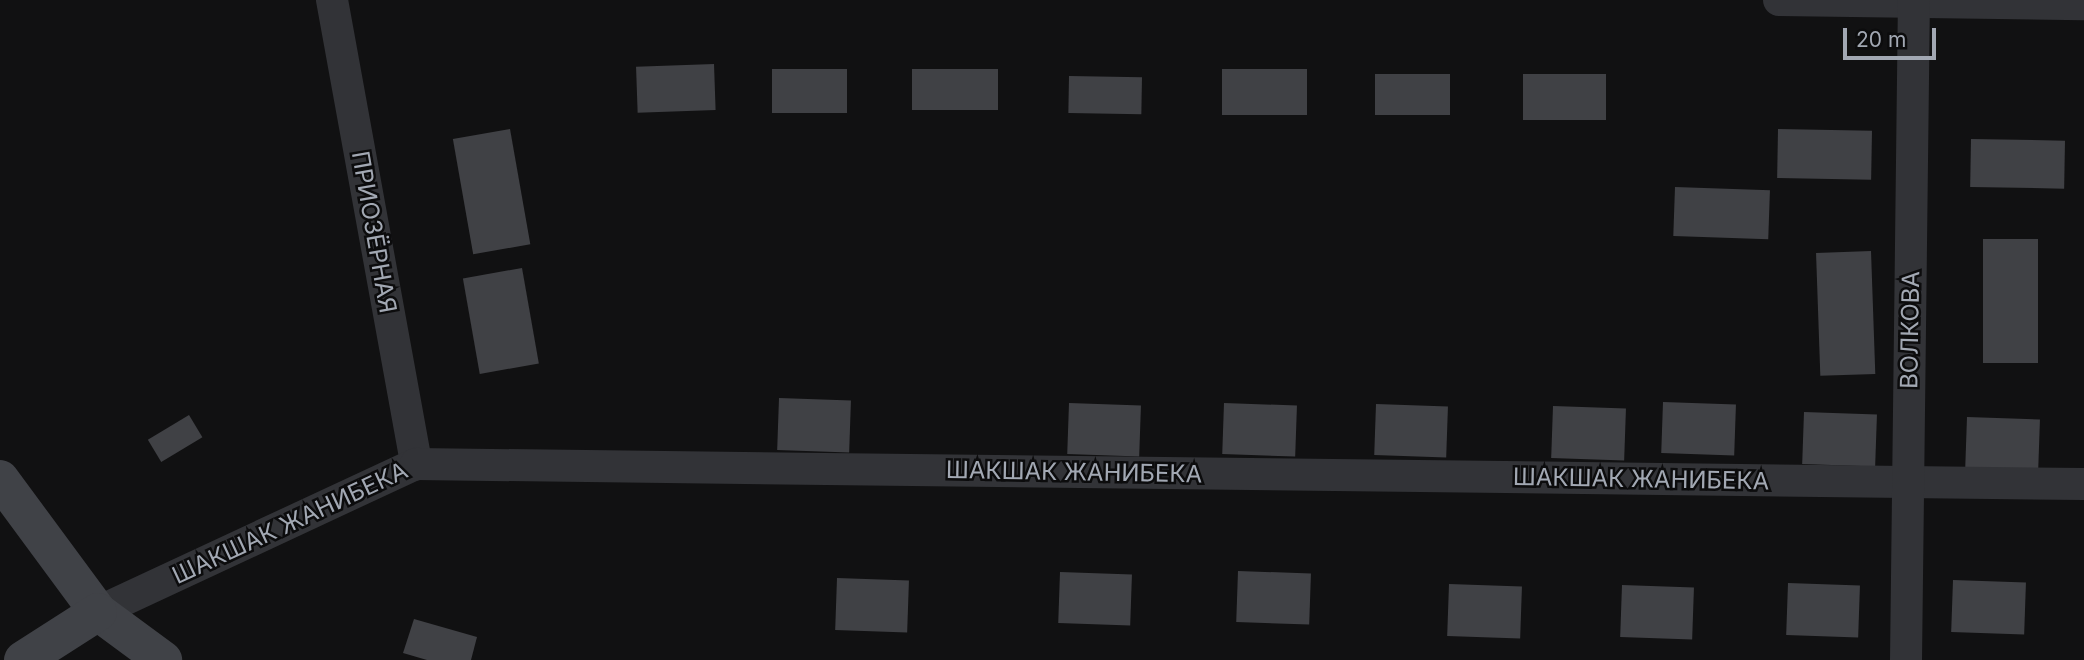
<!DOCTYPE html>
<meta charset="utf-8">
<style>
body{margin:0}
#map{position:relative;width:2084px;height:660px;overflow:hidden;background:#111112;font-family:Inter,sans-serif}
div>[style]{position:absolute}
.building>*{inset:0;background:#404145;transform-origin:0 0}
.street>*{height:32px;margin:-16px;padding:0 16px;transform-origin:16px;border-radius:16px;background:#323337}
.secondary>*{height:38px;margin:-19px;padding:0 19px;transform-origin:19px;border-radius:19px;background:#404247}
span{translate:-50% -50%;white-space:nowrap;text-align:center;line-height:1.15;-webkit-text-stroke:5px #0c0c0d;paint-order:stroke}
.street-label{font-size:24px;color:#a2a8b3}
.scale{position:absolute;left:1843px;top:28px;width:93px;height:32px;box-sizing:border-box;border:4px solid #a2a8b3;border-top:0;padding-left:9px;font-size:21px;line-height:24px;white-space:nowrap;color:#a2a8b3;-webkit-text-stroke:5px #0c0c0d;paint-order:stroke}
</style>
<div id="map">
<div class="building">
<div style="left:714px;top:64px;width:46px;height:78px;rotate:88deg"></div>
<div style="left:772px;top:69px;width:75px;height:44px"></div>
<div style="left:912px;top:69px;width:86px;height:41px"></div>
<div style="left:1222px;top:69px;width:85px;height:46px"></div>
<div style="left:1375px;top:74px;width:75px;height:41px"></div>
<div style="left:1523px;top:74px;width:83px;height:46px"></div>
<div style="left:1069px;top:76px;width:73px;height:37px;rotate:1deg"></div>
<div style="left:510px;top:129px;width:117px;height:58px;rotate:80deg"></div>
<div style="left:1778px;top:129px;width:94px;height:49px;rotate:1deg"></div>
<div style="left:1971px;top:139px;width:94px;height:48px;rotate:1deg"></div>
<div style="left:1675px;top:187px;width:95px;height:49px;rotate:2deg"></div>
<div style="left:1983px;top:239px;width:55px;height:124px"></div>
<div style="left:1871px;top:251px;width:123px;height:55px;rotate:88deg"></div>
<div style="left:522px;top:268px;width:97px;height:60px;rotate:80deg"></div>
<div style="left:779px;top:398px;width:72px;height:52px;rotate:2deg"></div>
<div style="left:1663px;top:402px;width:73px;height:51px;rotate:2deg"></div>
<div style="left:1069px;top:403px;width:72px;height:51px;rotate:2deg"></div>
<div style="left:1224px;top:403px;width:73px;height:51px;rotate:2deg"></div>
<div style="left:1376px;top:404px;width:72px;height:51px;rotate:2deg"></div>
<div style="left:1553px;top:406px;width:73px;height:52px;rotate:2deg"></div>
<div style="left:1804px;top:412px;width:73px;height:52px;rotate:2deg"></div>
<div style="left:189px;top:415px;width:26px;height:48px;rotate:59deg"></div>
<div style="left:1967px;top:417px;width:73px;height:51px;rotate:2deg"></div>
<div style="left:1238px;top:571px;width:73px;height:51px;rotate:2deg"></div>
<div style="left:1060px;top:572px;width:72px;height:51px;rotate:2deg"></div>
<div style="left:837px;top:578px;width:72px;height:52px;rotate:2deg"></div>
<div style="left:1953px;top:580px;width:73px;height:52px;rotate:2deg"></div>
<div style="left:1788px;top:583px;width:72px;height:52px;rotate:2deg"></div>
<div style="left:1449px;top:584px;width:73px;height:52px;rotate:2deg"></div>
<div style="left:1622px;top:585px;width:72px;height:52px;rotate:2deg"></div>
<div style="clip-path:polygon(414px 619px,477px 637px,471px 660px,427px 660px,403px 653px)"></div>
</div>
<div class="street">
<div style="left:332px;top:0;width:472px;rotate:79.7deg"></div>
<div style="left:1779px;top:0;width:305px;rotate:0.8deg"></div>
<div style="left:98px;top:612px;width:351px;rotate:-25deg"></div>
<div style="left:416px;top:464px;width:1668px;rotate:0.69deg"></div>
<div style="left:1906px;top:660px;width:660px;rotate:-89.31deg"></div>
</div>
<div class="secondary">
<div style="left:0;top:479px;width:165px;rotate:53.6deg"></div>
<div style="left:98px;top:612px;width:81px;rotate:36.4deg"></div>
<div style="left:23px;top:660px;width:89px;rotate:-32.6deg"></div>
</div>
<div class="street-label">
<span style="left:374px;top:232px;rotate:80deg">ПРИОЗЁРНАЯ</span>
<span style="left:1910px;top:330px;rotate:-89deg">ВОЛКОВА</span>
<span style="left:1074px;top:472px;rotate:1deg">ШАКШАК ЖАНИБЕКА</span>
<span style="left:1641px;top:479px;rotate:1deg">ШАКШАК ЖАНИБЕКА</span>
<span style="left:290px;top:523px;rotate:-25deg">ШАКШАК ЖАНИБЕКА</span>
</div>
<div class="scale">20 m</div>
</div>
